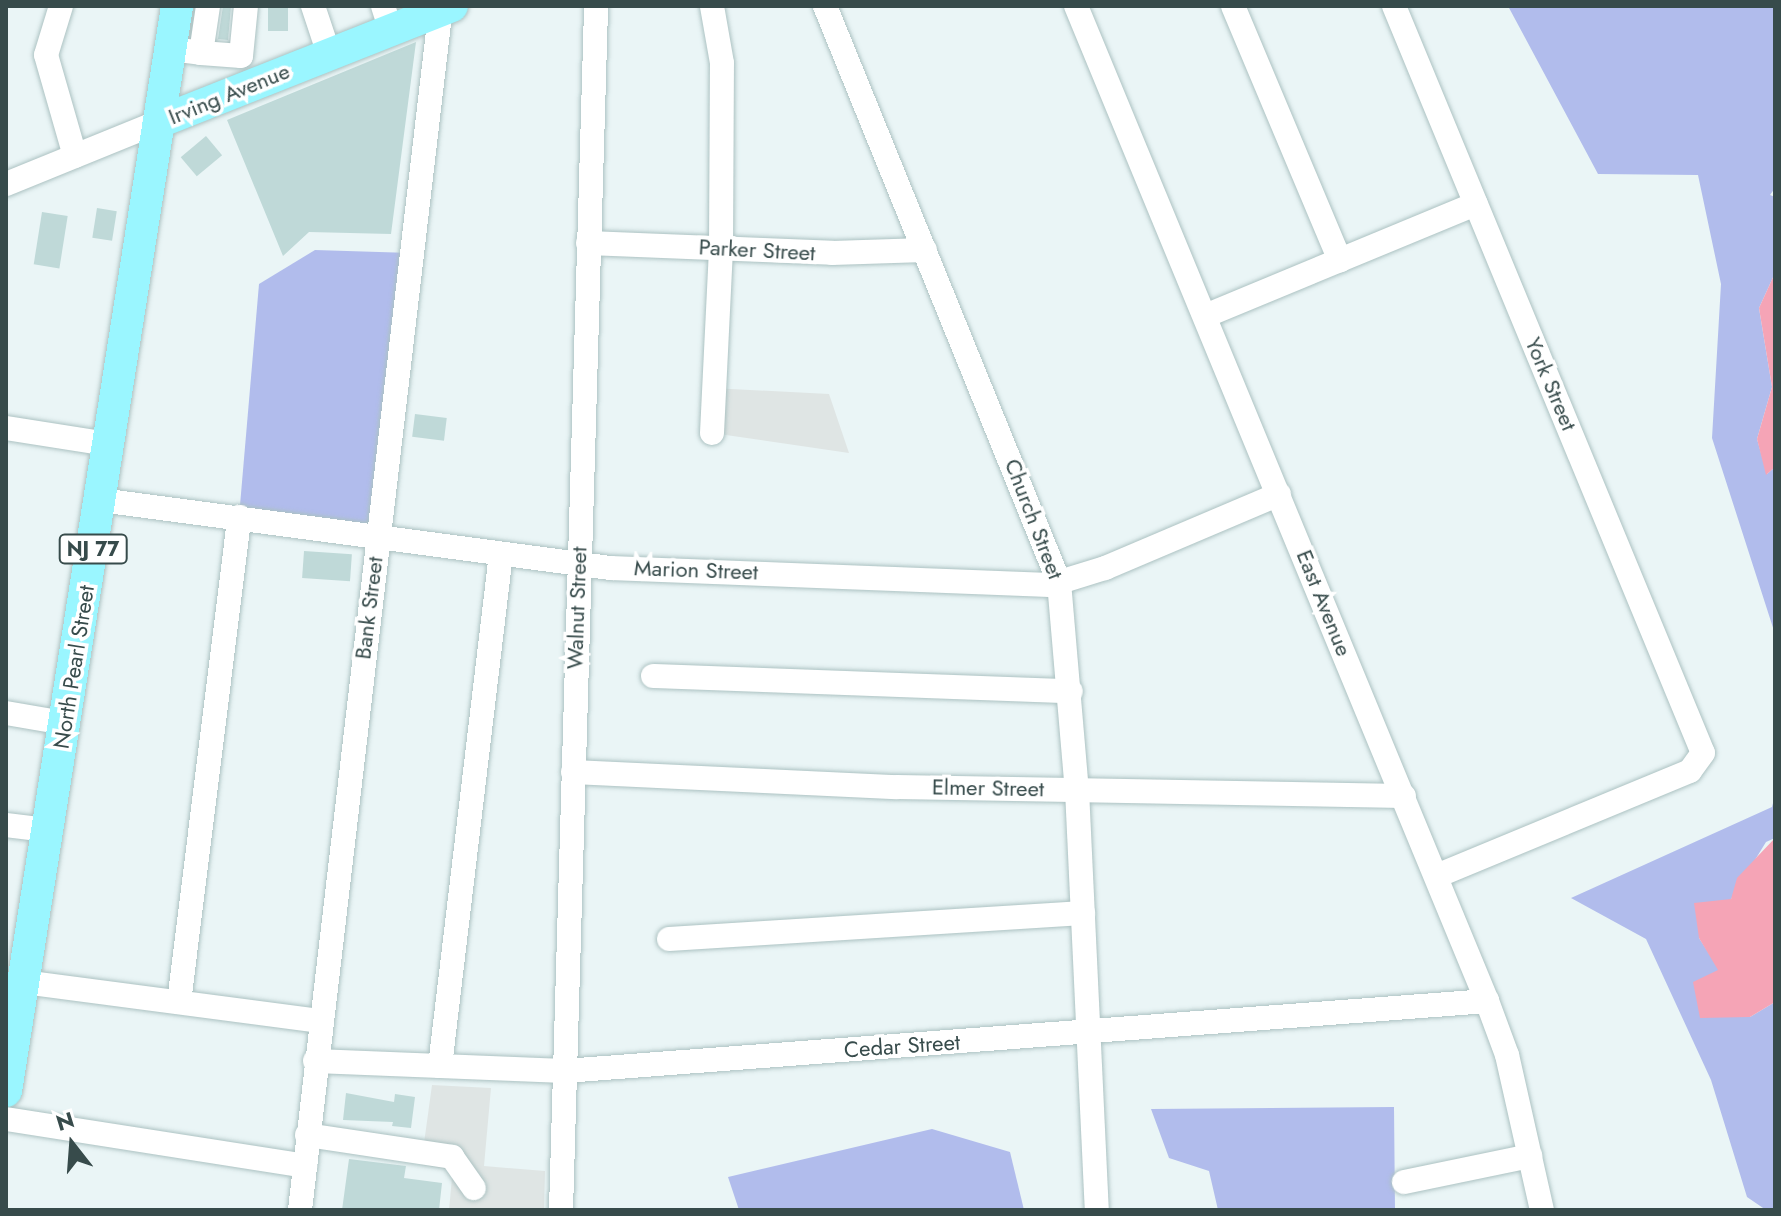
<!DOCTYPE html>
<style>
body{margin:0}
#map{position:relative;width:1781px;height:1216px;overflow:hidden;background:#eaf5f6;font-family:Jost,sans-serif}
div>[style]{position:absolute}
.green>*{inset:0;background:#b1bcec}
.parking>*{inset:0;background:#dfe5e4}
.water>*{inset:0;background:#f5a4b6}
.building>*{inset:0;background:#bfd9d8;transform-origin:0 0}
.roads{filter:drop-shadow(0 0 2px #acc2c2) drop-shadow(0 0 2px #acc2c2)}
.minor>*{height:24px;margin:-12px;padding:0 12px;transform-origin:12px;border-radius:12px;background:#fff}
.major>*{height:32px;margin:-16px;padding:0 16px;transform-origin:16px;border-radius:16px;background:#9af6ff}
span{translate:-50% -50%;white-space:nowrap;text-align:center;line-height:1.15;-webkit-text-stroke:7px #fff;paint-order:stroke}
.shield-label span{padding:2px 6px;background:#fff;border:2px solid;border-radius:6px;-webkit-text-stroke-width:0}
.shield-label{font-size:20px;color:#374b4b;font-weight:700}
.street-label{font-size:22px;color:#374b4b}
.frame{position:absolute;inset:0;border:8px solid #374b4b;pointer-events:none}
.north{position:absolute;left:32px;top:1104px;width:80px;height:80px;-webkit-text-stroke:6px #fff;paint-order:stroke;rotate:343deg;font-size:22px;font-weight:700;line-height:32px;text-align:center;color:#374b4b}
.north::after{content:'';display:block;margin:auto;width:28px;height:36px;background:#374b4b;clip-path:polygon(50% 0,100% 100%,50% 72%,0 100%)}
</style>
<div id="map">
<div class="green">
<div style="clip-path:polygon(1508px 6px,1775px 6px,1775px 188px,1770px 195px,1775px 197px,1775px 273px,1759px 308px,1772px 387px,1757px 439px,1767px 474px,1775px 467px,1775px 634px,1712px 438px,1721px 284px,1698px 175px,1598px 174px)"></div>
<div style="clip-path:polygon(315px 250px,411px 253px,377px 537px,239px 517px,259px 284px)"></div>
<div style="clip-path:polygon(1775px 795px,1775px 838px,1766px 842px,1731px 899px,1699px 938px,1750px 1017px,1775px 1002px,1775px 1210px,1766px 1210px,1747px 1197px,1711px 1080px,1646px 939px,1571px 898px,1772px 807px)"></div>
<div style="clip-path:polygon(1394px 1107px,1395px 1210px,1218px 1210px,1209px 1171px,1169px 1158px,1151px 1109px)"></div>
<div style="clip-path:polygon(932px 1129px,1010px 1152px,1024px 1210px,739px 1210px,728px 1177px)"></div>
</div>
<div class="parking">
<div style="clip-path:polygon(712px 388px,829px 394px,849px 453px,712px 433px)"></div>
<div style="clip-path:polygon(432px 1085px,491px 1088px,484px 1166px,545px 1171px,544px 1210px,449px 1210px,452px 1178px,464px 1180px,465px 1172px,421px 1165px)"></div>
</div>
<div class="water">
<div style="clip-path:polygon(1775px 273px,1775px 467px,1766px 475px,1757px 439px,1772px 387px,1759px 308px)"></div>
<div style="clip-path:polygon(1775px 838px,1775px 1002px,1750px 1017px,1700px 1018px,1693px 982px,1718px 970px,1699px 938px,1694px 903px,1731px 899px,1737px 878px)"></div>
</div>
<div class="building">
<div style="clip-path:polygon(223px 6px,231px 6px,228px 40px,218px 39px)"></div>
<div style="left:268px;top:6px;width:20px;height:25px"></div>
<div style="clip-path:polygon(416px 42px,391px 234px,309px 232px,283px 256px,227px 120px)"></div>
<div style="left:206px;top:136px;width:25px;height:33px;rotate:50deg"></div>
<div style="left:97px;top:208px;width:20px;height:30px;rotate:9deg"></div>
<div style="left:42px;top:212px;width:26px;height:53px;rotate:9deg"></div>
<div style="left:415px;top:414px;width:32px;height:23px;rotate:7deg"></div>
<div style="left:304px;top:551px;width:48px;height:27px;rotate:4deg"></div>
<div style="clip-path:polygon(346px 1093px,394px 1102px,395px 1094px,415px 1097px,411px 1128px,392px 1126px,393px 1122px,343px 1120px)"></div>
<div style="clip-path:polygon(349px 1159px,406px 1166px,404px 1178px,442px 1183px,439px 1210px,342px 1210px)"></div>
</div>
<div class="roads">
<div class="minor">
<div style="left:61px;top:6px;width:51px;rotate:107deg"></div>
<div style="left:46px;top:55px;width:105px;rotate:74deg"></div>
<div style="left:313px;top:6px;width:51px;rotate:71.6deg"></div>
<div style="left:383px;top:6px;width:25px;rotate:72deg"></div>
<div style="left:825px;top:6px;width:622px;rotate:67.89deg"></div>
<div style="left:1059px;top:582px;width:209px;rotate:85.1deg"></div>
<div style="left:1077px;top:790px;width:420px;rotate:87.3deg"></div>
<div style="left:1076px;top:6px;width:1077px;rotate:67.56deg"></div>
<div style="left:1487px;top:1001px;width:58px;rotate:69.7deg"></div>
<div style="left:1507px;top:1055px;width:159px;rotate:77.3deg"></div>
<div style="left:1233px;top:6px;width:276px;rotate:67.2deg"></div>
<div style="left:1394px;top:6px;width:808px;rotate:67.53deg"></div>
<div style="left:1703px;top:753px;width:22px;rotate:126deg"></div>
<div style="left:1690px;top:771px;width:274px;rotate:157.5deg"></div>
<div style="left:187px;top:51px;width:14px;rotate:8deg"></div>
<div style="left:201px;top:53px;width:48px;rotate:-81.5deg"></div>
<div style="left:201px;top:53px;width:40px;rotate:4.3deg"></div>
<div style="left:241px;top:56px;width:50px;rotate:-84.3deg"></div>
<div style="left:6px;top:184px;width:165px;rotate:-22.1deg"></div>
<div style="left:588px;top:243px;width:244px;rotate:2.3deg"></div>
<div style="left:832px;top:253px;width:93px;rotate:-1.8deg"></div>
<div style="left:1205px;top:316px;width:293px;rotate:-22.5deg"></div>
<div style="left:6px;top:428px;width:103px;rotate:8.9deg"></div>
<div style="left:712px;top:433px;width:185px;rotate:-87.2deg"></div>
<div style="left:721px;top:248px;width:185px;rotate:-89.7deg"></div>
<div style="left:722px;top:63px;width:58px;rotate:-100deg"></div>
<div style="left:100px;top:500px;width:515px;rotate:7.59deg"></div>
<div style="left:610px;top:568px;width:440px;rotate:2.2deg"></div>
<div style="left:1050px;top:585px;width:58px;rotate:-17.2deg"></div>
<div style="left:1105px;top:568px;width:189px;rotate:-23deg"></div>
<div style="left:653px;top:676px;width:418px;rotate:2.1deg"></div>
<div style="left:6px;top:713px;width:59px;rotate:9.8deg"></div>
<div style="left:573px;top:772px;width:324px;rotate:2.7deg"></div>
<div style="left:897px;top:787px;width:507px;rotate:1.02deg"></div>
<div style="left:6px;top:825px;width:41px;rotate:7deg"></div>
<div style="left:669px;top:939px;width:415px;rotate:-3.6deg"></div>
<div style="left:23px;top:982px;width:300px;rotate:7.5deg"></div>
<div style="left:179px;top:1002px;width:489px;rotate:-82.9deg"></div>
<div style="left:315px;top:1061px;width:250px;rotate:2.3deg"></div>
<div style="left:565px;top:1071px;width:925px;rotate:-4.34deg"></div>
<div style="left:440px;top:1066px;width:516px;rotate:-83.21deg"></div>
<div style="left:6px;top:1119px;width:303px;rotate:8.9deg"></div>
<div style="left:307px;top:1135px;width:147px;rotate:8.6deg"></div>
<div style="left:452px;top:1157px;width:38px;rotate:55deg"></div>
<div style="left:1404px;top:1182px;width:129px;rotate:-11.7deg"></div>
<div style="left:300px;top:1210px;width:1212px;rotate:-83.32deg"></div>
<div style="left:561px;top:1210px;width:1205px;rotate:-88.33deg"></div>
</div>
<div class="major">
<div style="left:159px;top:122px;width:315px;rotate:-21.6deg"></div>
<div style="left:6px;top:1091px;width:1098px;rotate:-81.04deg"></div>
</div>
</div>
<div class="shield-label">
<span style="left:93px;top:549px">NJ 77</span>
</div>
<div class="street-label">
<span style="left:229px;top:94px;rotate:-22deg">Irving Avenue</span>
<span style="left:757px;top:250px;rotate:3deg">Parker Street</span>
<span style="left:1551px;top:384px;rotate:67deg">York Street</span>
<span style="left:1034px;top:519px;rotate:69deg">Church Street</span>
<span style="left:696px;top:570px;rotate:2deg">Marion Street</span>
<span style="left:1324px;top:603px;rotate:68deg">East Avenue</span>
<span style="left:369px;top:608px;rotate:-83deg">Bank Street</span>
<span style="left:577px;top:608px;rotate:-88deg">Walnut Street</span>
<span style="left:74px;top:667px;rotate:-81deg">North Pearl Street</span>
<span style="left:988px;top:788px;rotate:1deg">Elmer Street</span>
<span style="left:902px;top:1046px;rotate:-4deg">Cedar Street</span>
</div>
<div class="frame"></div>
<div class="north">N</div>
</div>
